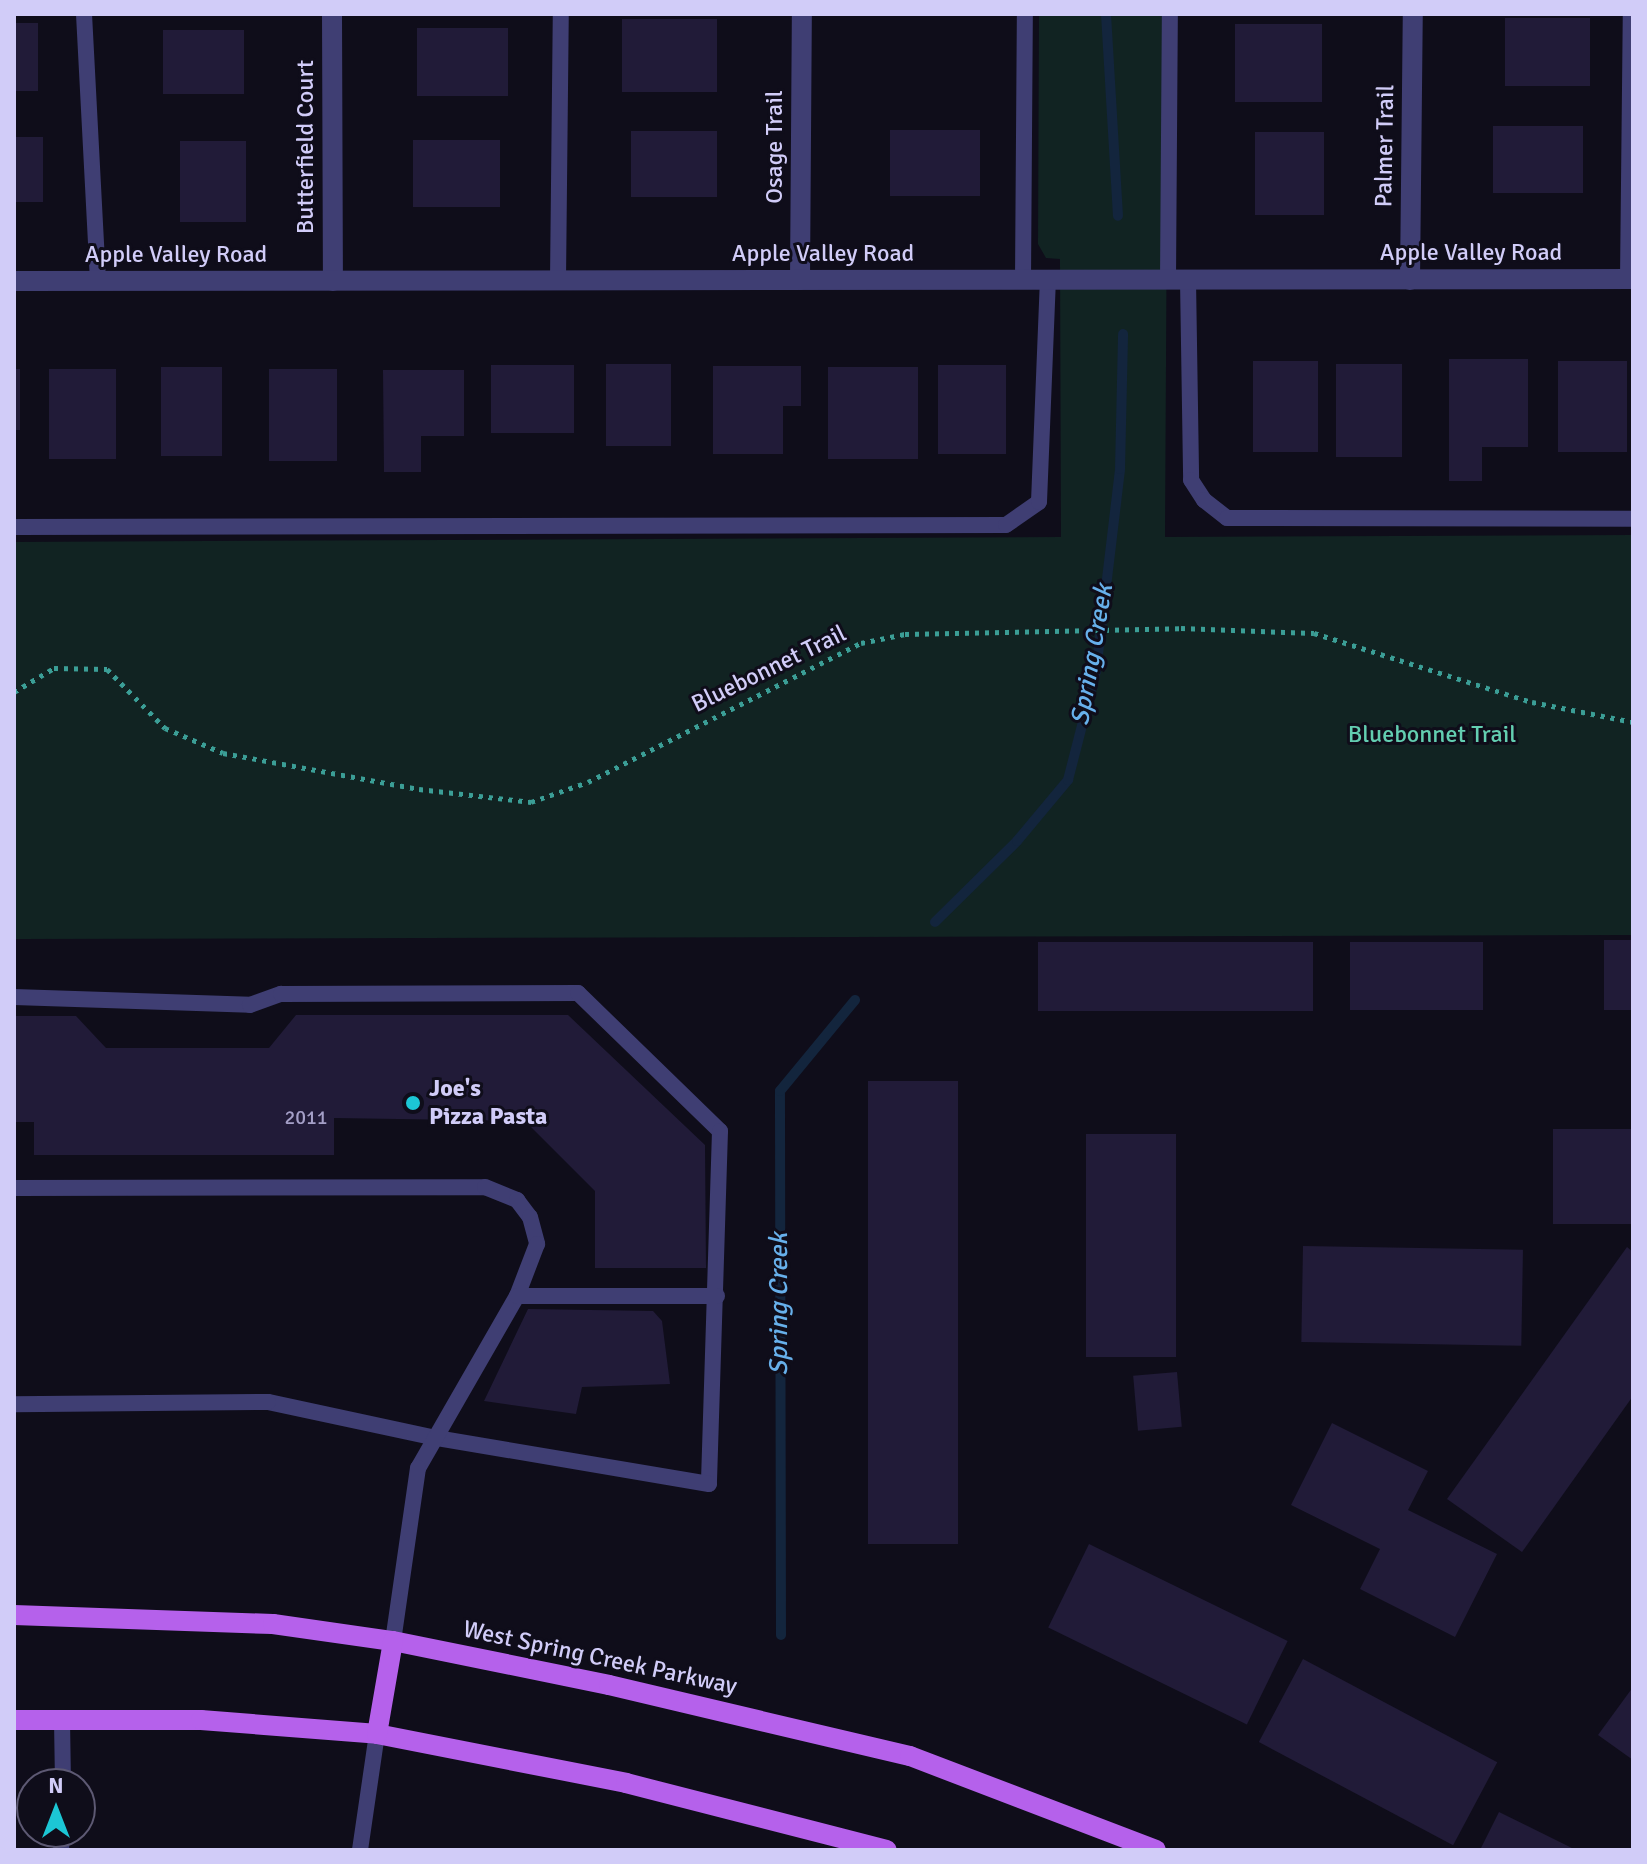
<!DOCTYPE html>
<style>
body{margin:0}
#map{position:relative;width:1647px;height:1864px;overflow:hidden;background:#0f0d1a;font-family:Signika,sans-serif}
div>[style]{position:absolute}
.green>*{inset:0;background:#112322}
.stream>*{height:10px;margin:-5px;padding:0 5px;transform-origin:5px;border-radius:5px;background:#13253d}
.building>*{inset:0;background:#211b38;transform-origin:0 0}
.path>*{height:5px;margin-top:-2.5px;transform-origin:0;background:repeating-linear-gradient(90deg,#3b9e96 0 4px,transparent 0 10px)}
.lane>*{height:16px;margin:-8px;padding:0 8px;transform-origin:8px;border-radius:8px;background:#3f3e73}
.street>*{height:20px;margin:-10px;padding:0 10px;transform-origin:10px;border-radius:10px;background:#3f3e73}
.primary>*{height:20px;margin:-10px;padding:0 10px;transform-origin:10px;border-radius:10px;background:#b561eb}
.dots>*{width:22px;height:22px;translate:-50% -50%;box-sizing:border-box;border:4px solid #0f0d1a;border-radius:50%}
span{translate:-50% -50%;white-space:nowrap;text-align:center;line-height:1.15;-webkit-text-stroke:6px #0f0d1a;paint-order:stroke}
.number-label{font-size:20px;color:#a5a0c8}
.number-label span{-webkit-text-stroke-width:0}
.street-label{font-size:24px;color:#d1ccf8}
.park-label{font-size:24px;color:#63ceb1}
.poi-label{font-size:24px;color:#d1ccf8;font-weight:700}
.left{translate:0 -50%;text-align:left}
.water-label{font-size:26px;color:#67b0eb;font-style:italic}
.frame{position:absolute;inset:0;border:16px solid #d1ccf8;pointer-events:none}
.north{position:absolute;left:16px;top:1768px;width:80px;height:80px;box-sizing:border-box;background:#0f0d1a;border:2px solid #5d5973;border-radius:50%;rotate:0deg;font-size:22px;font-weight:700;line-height:32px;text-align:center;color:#d1ccf8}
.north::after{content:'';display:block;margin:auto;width:28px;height:36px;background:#1cc6d5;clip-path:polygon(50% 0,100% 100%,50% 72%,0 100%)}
</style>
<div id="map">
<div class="green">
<div style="clip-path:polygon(1039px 14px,1168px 14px,1165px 537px,1633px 535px,1633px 935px,14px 939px,14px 542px,1061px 537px,1060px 259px,1046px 258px,1038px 244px)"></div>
</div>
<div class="stream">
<div style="left:1106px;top:14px;width:202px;rotate:86.6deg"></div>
<div style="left:935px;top:922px;width:115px;rotate:-44.6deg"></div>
<div style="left:1017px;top:841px;width:80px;rotate:-50.1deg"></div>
<div style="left:1068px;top:780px;width:113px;rotate:-75.6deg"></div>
<div style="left:1096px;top:671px;width:203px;rotate:-83.2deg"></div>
<div style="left:1120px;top:469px;width:135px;rotate:-88.7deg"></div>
<div style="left:781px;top:1635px;width:544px;rotate:-90.11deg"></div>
<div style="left:780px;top:1091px;width:118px;rotate:-50.5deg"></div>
</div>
<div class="building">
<div style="left:1505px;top:18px;width:85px;height:68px"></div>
<div style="left:622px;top:19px;width:95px;height:73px"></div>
<div style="left:14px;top:23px;width:24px;height:68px"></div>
<div style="left:1235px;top:24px;width:87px;height:78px"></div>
<div style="left:417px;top:28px;width:91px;height:68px"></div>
<div style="left:163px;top:30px;width:81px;height:64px"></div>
<div style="left:1493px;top:126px;width:90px;height:67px"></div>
<div style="left:890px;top:130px;width:90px;height:66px"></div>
<div style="left:631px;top:131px;width:86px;height:66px"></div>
<div style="left:1255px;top:132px;width:69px;height:83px"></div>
<div style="left:14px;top:137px;width:29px;height:65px"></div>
<div style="left:413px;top:140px;width:87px;height:67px"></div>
<div style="left:180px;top:141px;width:66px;height:81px"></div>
<div style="clip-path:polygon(1449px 359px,1528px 359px,1528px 447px,1482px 447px,1482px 481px,1449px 481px)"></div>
<div style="left:1253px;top:361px;width:65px;height:91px"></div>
<div style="left:1558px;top:361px;width:69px;height:91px"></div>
<div style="left:606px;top:364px;width:65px;height:82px"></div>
<div style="left:1336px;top:364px;width:66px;height:93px"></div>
<div style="left:491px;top:365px;width:83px;height:68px"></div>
<div style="left:938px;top:365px;width:68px;height:89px"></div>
<div style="clip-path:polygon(713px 366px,801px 366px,801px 406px,783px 406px,783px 454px,713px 454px)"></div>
<div style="left:161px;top:367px;width:61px;height:89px"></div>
<div style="left:828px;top:367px;width:90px;height:92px"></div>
<div style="left:14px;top:369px;width:6px;height:61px"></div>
<div style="left:49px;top:369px;width:67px;height:90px"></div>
<div style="left:269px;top:369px;width:68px;height:92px"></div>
<div style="clip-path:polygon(383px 370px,464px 370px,464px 436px,421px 436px,421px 472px,384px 472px)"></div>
<div style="left:1604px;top:940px;width:29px;height:70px"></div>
<div style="left:1038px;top:942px;width:275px;height:69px"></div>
<div style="left:1350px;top:942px;width:133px;height:68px"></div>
<div style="clip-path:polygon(296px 1015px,568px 1015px,705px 1145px,706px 1268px,595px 1268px,595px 1191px,525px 1121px,334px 1118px,334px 1155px,34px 1155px,34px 1122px,14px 1122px,14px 1016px,76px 1016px,106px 1048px,269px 1048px)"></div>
<div style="left:868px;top:1081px;width:90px;height:463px"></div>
<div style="left:1553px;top:1129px;width:80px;height:95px"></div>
<div style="left:1176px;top:1134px;width:223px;height:90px;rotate:90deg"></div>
<div style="left:1303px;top:1246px;width:220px;height:96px;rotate:1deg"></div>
<div style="clip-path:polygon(1627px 1247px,1633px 1252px,1633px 1396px,1522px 1552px,1447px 1499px)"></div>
<div style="clip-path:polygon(528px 1309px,653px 1311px,662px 1321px,670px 1384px,582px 1387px,576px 1414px,484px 1401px)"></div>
<div style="left:1177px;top:1372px;width:55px;height:44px;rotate:85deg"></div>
<div style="clip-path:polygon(1332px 1423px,1428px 1471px,1408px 1510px,1497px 1554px,1455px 1637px,1360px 1589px,1380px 1549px,1291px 1505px)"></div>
<div style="left:1089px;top:1544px;width:221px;height:93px;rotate:26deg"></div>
<div style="left:1303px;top:1659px;width:220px;height:94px;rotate:28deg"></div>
<div style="clip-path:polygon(1633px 1687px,1633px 1760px,1598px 1735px)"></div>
<div style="clip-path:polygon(1499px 1812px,1576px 1850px,1480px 1850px)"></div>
</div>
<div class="path">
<div style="left:14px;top:692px;width:47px;rotate:-31deg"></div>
<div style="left:54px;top:668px;width:53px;rotate:1.1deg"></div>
<div style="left:107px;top:669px;width:83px;rotate:45.5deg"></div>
<div style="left:165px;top:728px;width:63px;rotate:23.3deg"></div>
<div style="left:223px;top:753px;width:199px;rotate:10.4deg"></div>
<div style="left:419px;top:789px;width:113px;rotate:6.6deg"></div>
<div style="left:531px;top:802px;width:60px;rotate:-19.3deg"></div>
<div style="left:588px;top:782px;width:306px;rotate:-27deg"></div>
<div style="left:861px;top:643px;width:45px;rotate:-11.6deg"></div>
<div style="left:905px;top:634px;width:276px;rotate:-1.2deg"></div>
<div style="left:1181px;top:628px;width:133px;rotate:2.2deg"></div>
<div style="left:1314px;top:633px;width:229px;rotate:17.6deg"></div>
<div style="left:1532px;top:702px;width:103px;rotate:11.2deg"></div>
</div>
<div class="lane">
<div style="left:84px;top:14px;width:267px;rotate:87deg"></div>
<div style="left:1628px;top:279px;width:265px;rotate:-89.4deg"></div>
<div style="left:558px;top:280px;width:266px;rotate:-89.4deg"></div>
<div style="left:1023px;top:280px;width:266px;rotate:-89.6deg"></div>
<div style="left:1168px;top:280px;width:266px;rotate:-89.6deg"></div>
<div style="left:1188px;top:280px;width:200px;rotate:89.1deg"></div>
<div style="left:1191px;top:480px;width:24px;rotate:57deg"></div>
<div style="left:1204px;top:500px;width:29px;rotate:38deg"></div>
<div style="left:1227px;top:518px;width:406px;rotate:0.1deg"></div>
<div style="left:14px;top:527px;width:992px;rotate:-0.12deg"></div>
<div style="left:1006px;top:525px;width:40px;rotate:-34.9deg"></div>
<div style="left:1039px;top:502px;width:222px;rotate:-87.7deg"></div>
<div style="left:14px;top:997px;width:236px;rotate:1.9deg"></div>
<div style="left:250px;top:1005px;width:33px;rotate:-20deg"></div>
<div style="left:281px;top:994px;width:297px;rotate:-0.2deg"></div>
<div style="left:578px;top:993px;width:198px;rotate:44.2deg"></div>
<div style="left:720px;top:1131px;width:353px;rotate:91.8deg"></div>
<div style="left:709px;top:1484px;width:277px;rotate:-170.4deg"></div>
<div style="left:436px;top:1438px;width:172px;rotate:-167.9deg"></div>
<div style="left:268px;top:1402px;width:254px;rotate:179.5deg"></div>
<div style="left:14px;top:1188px;width:471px;rotate:-0.1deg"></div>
<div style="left:485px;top:1187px;width:35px;rotate:22deg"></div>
<div style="left:517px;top:1200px;width:21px;rotate:53deg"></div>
<div style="left:530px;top:1217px;width:28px;rotate:75deg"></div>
<div style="left:537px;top:1244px;width:56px;rotate:111deg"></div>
<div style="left:517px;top:1296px;width:198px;rotate:119.9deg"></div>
<div style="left:418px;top:1468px;width:175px;rotate:98.2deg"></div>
<div style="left:517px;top:1296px;width:200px"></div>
<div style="left:62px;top:1720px;width:64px;rotate:89.1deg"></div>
<div style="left:61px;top:1850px;width:18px;rotate:-87deg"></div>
<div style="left:360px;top:1850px;width:117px;rotate:-81.7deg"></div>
</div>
<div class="street">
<div style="left:332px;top:14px;width:267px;rotate:89.8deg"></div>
<div style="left:800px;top:280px;width:266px;rotate:-89.6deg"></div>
<div style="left:1410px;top:280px;width:266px;rotate:-89.4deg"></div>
<div style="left:14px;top:281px;width:1619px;rotate:-0.07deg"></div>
</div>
<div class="primary">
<div style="left:14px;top:1615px;width:259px;rotate:2deg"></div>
<div style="left:273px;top:1624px;width:121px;rotate:8.1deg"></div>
<div style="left:393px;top:1641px;width:220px;rotate:11.5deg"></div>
<div style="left:609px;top:1685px;width:309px;rotate:13.3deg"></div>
<div style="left:910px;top:1756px;width:263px;rotate:20.9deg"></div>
<div style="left:14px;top:1720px;width:187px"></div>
<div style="left:201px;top:1720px;width:177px;rotate:4.5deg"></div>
<div style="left:377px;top:1734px;width:254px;rotate:11.1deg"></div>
<div style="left:626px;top:1783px;width:269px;rotate:14.4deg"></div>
<div style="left:377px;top:1734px;width:94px;rotate:-80.2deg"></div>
</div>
<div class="dots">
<div style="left:413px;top:1103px;background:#1cc6d5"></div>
</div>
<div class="number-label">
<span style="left:306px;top:1117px">2011</span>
</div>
<div class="street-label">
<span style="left:1385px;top:146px;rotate:-89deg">Palmer Trail</span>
<span style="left:306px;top:147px;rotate:-90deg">Butterfield Court</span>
<span style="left:775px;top:147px;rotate:-90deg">Osage Trail</span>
<span style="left:1471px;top:253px">Apple Valley Road</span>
<span style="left:823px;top:254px">Apple Valley Road</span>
<span style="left:176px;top:255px">Apple Valley Road</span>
<span style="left:769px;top:669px;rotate:-26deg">Bluebonnet Trail</span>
<span style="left:600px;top:1658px;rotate:12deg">West Spring Creek Parkway</span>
</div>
<div class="park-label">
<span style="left:1432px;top:735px">Bluebonnet Trail</span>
</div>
<div class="poi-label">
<span class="left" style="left:429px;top:1103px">Joe's<br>Pizza Pasta</span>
</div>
<div class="water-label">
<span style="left:1093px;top:655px;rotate:-80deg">Spring Creek</span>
<span style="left:780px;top:1304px;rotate:-90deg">Spring Creek</span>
</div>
<div class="frame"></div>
<div class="north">N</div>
</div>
